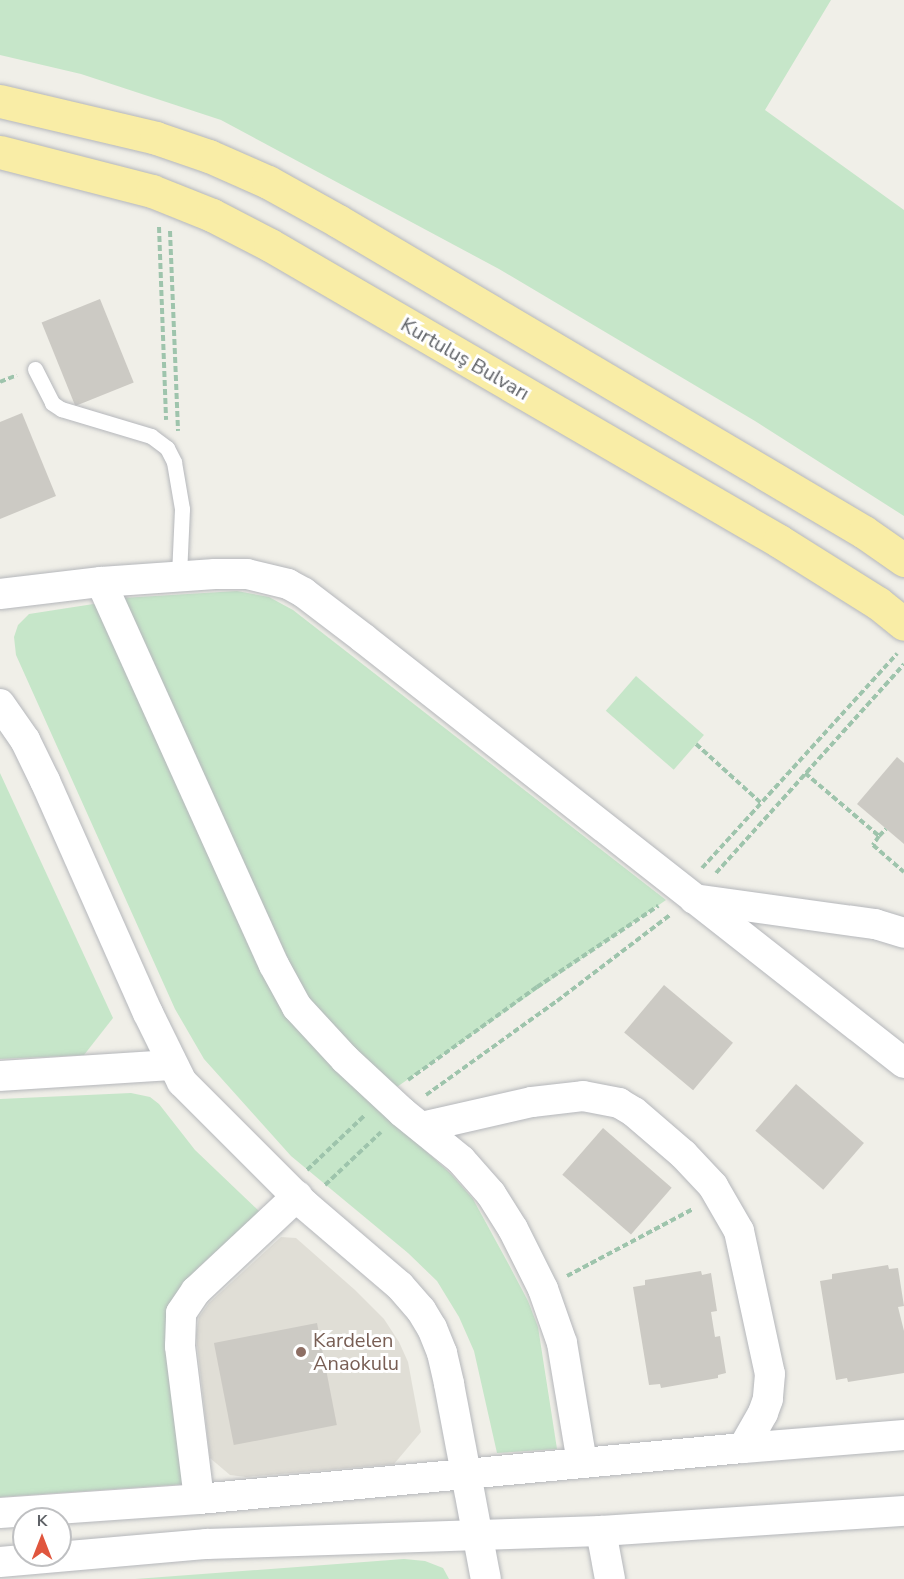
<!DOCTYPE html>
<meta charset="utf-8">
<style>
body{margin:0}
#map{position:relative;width:904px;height:1579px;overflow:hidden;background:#f0efe8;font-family:"Nunito Sans",sans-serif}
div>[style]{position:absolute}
.education>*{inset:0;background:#e0ded6}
.green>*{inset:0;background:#c6e6c9;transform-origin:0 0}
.building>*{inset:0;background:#cccac4;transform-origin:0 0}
.path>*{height:4px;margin-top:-2px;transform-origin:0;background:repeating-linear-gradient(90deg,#9ec4ac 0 6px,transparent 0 9px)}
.roads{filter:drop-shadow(0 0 2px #b5b7bb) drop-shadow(0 0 2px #b5b7bb)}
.service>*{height:15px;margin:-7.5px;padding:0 7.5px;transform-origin:7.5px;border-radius:7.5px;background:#fff}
.minor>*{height:30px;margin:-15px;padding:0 15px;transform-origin:15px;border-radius:15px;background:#fff}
.trunk>*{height:33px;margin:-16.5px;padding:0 16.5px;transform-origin:16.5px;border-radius:16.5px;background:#f9eda6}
.dots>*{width:16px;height:16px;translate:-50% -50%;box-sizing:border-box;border:3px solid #fff;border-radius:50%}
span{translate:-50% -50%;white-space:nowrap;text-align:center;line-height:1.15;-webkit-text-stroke:6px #fff;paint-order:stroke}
.street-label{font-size:20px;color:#5f6267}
.education-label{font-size:20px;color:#785e54}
.left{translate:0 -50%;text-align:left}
.north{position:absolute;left:12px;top:1507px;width:60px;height:60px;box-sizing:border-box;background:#fff;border:2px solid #bfc0c2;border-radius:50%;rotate:0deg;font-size:16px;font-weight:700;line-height:24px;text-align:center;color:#5f6267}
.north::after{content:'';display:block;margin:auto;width:21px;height:27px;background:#e0563e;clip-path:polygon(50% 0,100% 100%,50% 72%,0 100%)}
</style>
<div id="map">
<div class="education">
<div style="clip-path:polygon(281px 1237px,296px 1238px,355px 1290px,384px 1319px,399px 1342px,408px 1362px,421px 1432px,394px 1464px,246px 1477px,230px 1475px,210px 1458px,196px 1335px,199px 1317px,209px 1303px)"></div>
</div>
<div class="green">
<div style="clip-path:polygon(0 0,831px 0,765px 110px,904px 210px,904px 516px,755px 421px,499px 269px,221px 120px,81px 74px,0 55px)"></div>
<div style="clip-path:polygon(237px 591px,269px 597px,293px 610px,666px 900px,394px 1089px,310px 1007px,122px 598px)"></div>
<div style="clip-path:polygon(100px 603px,339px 1072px,451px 1174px,473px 1199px,509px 1265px,528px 1301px,538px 1327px,557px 1449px,497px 1453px,474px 1351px,459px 1317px,437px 1281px,408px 1253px,291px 1156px,204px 1059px,175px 1009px,16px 655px,14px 637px,18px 625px,29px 614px)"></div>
<div style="left:636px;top:676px;width:90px;height:46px;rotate:41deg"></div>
<div style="clip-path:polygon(0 773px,113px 1018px,84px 1055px,0 1059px)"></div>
<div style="clip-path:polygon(131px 1093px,150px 1097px,159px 1104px,195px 1150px,260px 1212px,200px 1266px,181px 1289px,185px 1484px,0 1497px,0 1099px)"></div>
<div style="clip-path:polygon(404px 1559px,425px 1561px,443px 1568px,449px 1579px,135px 1579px)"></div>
</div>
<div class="building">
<div style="left:100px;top:299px;width:90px;height:63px;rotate:68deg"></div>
<div style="clip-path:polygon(22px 413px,56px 496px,0 519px,0 422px)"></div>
<div style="clip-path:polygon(897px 757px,904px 763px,904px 844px,857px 804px)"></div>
<div style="left:664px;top:985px;width:90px;height:62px;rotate:40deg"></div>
<div style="left:796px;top:1084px;width:90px;height:62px;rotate:41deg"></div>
<div style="left:603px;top:1128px;width:91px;height:62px;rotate:41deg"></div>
<div style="clip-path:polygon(888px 1265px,889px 1269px,898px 1268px,904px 1306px,898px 1307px,904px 1331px,904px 1373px,848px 1382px,847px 1378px,836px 1380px,820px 1281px,832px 1279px,832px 1274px)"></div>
<div style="clip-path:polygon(701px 1271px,702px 1275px,711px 1273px,717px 1311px,711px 1312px,715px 1337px,720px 1336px,726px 1373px,718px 1375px,718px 1378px,661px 1388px,660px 1384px,649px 1385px,633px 1287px,645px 1285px,645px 1280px)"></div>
<div style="left:317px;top:1323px;width:104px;height:105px;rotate:79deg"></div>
</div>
<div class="path">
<div style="left:159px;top:227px;width:193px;rotate:87.9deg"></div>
<div style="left:170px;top:231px;width:200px;rotate:87.7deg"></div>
<div style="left:0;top:382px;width:18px;rotate:-22deg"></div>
<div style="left:696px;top:744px;width:88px;rotate:42.2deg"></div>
<div style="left:805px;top:773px;width:97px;rotate:40.4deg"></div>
<div style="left:879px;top:836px;width:11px;rotate:124deg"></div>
<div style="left:873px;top:845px;width:41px;rotate:41.1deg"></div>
<div style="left:879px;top:836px;width:10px;rotate:-45deg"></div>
<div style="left:702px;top:868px;width:290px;rotate:-47.7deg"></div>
<div style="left:716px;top:873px;width:281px;rotate:-48deg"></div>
<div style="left:408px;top:1080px;width:159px;rotate:-35.8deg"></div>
<div style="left:537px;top:987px;width:146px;rotate:-33.8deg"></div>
<div style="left:426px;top:1095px;width:161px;rotate:-35.7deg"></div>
<div style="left:557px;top:1001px;width:143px;rotate:-37.3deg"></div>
<div style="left:307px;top:1170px;width:80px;rotate:-43.5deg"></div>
<div style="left:325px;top:1185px;width:77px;rotate:-43.4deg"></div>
<div style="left:567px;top:1276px;width:143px;rotate:-28deg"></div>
</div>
<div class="roads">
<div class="service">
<div style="left:35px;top:369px;width:38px;rotate:63deg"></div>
<div style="left:52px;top:403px;width:11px;rotate:34deg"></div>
<div style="left:61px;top:409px;width:94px;rotate:16.7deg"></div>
<div style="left:151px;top:436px;width:20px;rotate:37deg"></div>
<div style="left:167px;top:448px;width:16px;rotate:63deg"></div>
<div style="left:174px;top:462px;width:48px;rotate:80.3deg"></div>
<div style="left:182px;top:509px;width:67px;rotate:92.6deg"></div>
</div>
<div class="minor">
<div style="left:101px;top:582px;width:420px;rotate:65.7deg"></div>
<div style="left:274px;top:965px;width:48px;rotate:61.3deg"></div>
<div style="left:297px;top:1007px;width:71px;rotate:47.3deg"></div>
<div style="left:345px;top:1059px;width:78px;rotate:42.9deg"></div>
<div style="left:402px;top:1112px;width:76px;rotate:39.1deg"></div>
<div style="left:461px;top:1160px;width:45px;rotate:48.6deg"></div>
<div style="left:491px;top:1194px;width:41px;rotate:57.8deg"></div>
<div style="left:513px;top:1229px;width:67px;rotate:63.4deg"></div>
<div style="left:543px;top:1289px;width:57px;rotate:70.6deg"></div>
<div style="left:562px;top:1343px;width:121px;rotate:80.5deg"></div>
<div style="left:0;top:594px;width:102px;rotate:-6.8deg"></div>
<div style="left:101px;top:582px;width:114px;rotate:-4deg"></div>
<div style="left:215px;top:574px;width:32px"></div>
<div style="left:247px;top:574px;width:42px;rotate:13.7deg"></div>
<div style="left:288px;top:584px;width:18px;rotate:29deg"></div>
<div style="left:304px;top:593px;width:74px;rotate:37.3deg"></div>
<div style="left:363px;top:638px;width:688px;rotate:38.15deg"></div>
<div style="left:0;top:704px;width:44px;rotate:55.2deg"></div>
<div style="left:25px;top:740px;width:46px;rotate:64deg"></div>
<div style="left:45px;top:781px;width:254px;rotate:66.1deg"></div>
<div style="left:148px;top:1013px;width:77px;rotate:63.8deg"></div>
<div style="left:182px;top:1082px;width:173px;rotate:45deg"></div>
<div style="left:304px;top:1204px;width:126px;rotate:40.5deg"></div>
<div style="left:400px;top:1286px;width:32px;rotate:49deg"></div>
<div style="left:421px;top:1310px;width:21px;rotate:59deg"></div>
<div style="left:432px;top:1328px;width:27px;rotate:68deg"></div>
<div style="left:442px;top:1353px;width:32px;rotate:77deg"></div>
<div style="left:449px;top:1384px;width:198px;rotate:79.3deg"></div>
<div style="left:694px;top:899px;width:183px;rotate:7.9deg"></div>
<div style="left:875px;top:924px;width:30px;rotate:17deg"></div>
<div style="left:0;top:1076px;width:172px;rotate:-3.7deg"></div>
<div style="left:422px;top:1127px;width:113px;rotate:-12.8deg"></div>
<div style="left:532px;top:1102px;width:51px;rotate:-6.7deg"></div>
<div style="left:583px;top:1096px;width:37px;rotate:11deg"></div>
<div style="left:619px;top:1103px;width:17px;rotate:31deg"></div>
<div style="left:634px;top:1112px;width:65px;rotate:40.6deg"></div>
<div style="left:683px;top:1154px;width:44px;rotate:46.8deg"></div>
<div style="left:713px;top:1186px;width:52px;rotate:60deg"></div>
<div style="left:739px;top:1231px;width:146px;rotate:77.8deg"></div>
<div style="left:770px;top:1374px;width:25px;rotate:95deg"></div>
<div style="left:768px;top:1399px;width:15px;rotate:110deg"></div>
<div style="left:763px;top:1413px;width:40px;rotate:119.7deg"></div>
<div style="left:199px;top:1499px;width:154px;rotate:-97.1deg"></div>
<div style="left:180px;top:1346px;width:33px;rotate:-88deg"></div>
<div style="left:181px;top:1313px;width:27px;rotate:-56deg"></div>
<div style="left:196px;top:1291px;width:139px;rotate:-43.2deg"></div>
<div style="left:0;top:1513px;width:199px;rotate:-4deg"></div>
<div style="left:199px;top:1499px;width:546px;rotate:-5.36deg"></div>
<div style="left:743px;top:1448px;width:162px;rotate:-4.6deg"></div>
<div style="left:601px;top:1531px;width:49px;rotate:79.4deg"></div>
<div style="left:0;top:1562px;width:208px;rotate:-5deg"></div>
<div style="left:207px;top:1544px;width:394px;rotate:-1.9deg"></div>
<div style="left:601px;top:1531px;width:304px;rotate:-3.8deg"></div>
</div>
<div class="trunk">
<div style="left:0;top:101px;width:160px;rotate:13.3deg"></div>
<div style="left:156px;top:138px;width:56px;rotate:18.8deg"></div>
<div style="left:209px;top:156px;width:64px;rotate:23.8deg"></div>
<div style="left:268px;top:182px;width:80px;rotate:29.1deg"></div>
<div style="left:338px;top:221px;width:611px;rotate:30.59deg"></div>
<div style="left:864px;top:532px;width:49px;rotate:35deg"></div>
<div style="left:0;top:152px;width:157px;rotate:14.4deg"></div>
<div style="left:152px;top:191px;width:65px;rotate:21.8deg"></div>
<div style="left:212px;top:215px;width:65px;rotate:27.3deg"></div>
<div style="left:270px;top:245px;width:589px;rotate:30.18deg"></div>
<div style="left:779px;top:541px;width:117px;rotate:32.1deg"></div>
<div style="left:878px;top:603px;width:33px;rotate:39deg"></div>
</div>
</div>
<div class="dots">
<div style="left:301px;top:1352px;background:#8d6e63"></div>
</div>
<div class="street-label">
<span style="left:465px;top:359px;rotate:30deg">Kurtuluş Bulvarı</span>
</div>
<div class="education-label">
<span class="left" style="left:313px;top:1352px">Kardelen<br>Anaokulu</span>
</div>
<div class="north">K</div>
</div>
